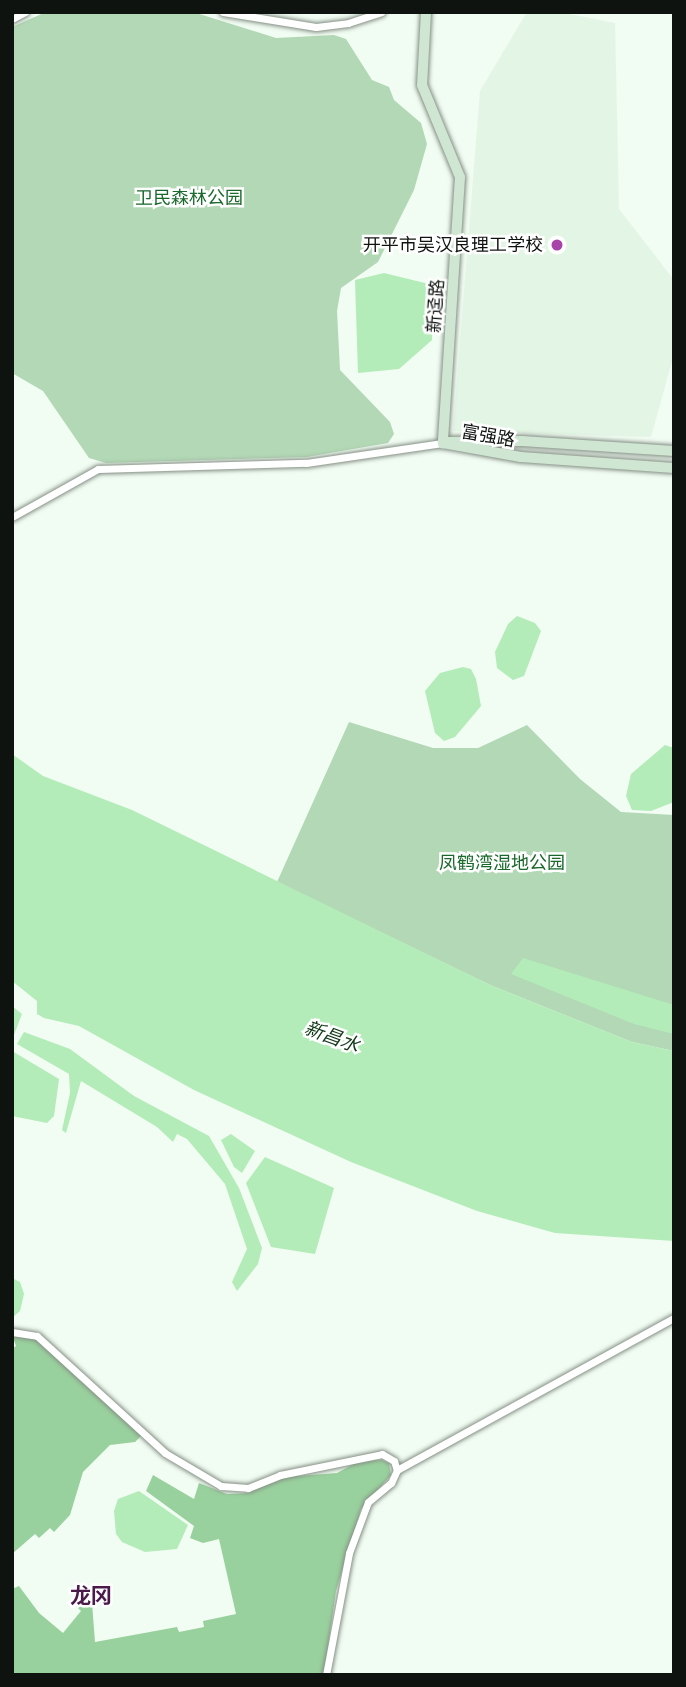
<!DOCTYPE html>
<meta charset="utf-8">
<style>
body{margin:0}
#map{position:relative;width:686px;height:1687px;overflow:hidden;background:#f1fcf2;font-family:"Work Sans","Noto Sans SC",sans-serif}
div>[style]{position:absolute}
.built>*{inset:0;background:#e3f5e4}
.green>*{inset:0;background:#b2d8b5}
.forest>*{inset:0;background:#99d19e}
.water>*{inset:0;background:#b3ecb8}
.roads{filter:drop-shadow(0 0 2px #869086) drop-shadow(0 0 2px #869086)}
.street>*{height:7px;margin:-3.5px;padding:0 3.5px;transform-origin:3.5px;border-radius:3.5px;background:#fff}
.secondary>*{height:10px;margin:-5px;padding:0 5px;transform-origin:5px;border-radius:5px;background:#cfe6d2}
.dots>*{width:19px;height:19px;translate:-50% -50%;box-sizing:border-box;border:4px solid #fff;border-radius:50%}
span{translate:-50% -50%;white-space:nowrap;text-align:center;line-height:1.15;-webkit-text-stroke:5px #fff;paint-order:stroke}
.park-label{font-size:18px;color:#19692b}
.poi-label{font-size:18px;color:#0f1310}
.right{translate:-100% -50%;text-align:right}
.street-label{font-size:18px;color:#0f1310}
.water-label{font-size:19px;color:#113918;font-style:italic}
.quarter-label{font-size:21px;color:#4a1a4b;font-weight:700}
.frame{position:absolute;inset:0;border:14px solid #0f1310;pointer-events:none}
</style>
<div id="map">
<div class="built">
<div style="clip-path:polygon(527px 12px,559px 12px,615px 23px,619px 209px,674px 280px,674px 354px,651px 437px,453px 431px,480px 91px)"></div>
</div>
<div class="green">
<div style="clip-path:polygon(46px 12px,193px 12px,276px 38px,334px 35px,346px 39px,372px 80px,389px 87px,394px 100px,421px 123px,427px 144px,414px 190px,378px 262px,341px 288px,337px 311px,340px 370px,390px 422px,394px 434px,388px 443px,307px 457px,106px 463px,89px 458px,43px 391px,12px 373px,12px 27px)"></div>
<div style="clip-path:polygon(349px 722px,433px 748px,478px 748px,527px 725px,580px 779px,621px 812px,674px 815px,674px 1051px,632px 1042px,490px 985px,277px 882px)"></div>
</div>
<div class="forest">
<div style="clip-path:polygon(12px 1335px,34px 1338px,142px 1435px,135px 1442px,110px 1445px,83px 1472px,70px 1515px,54px 1532px,50px 1528px,39px 1538px,35px 1534px,12px 1554px,12px 1349px,16px 1346px)"></div>
<div style="clip-path:polygon(382px 1460px,389px 1463px,391px 1475px,361px 1509px,336px 1591px,324px 1675px,12px 1675px,12px 1589px,19px 1586px,39px 1613px,63px 1633px,81px 1611px,76px 1606px,83px 1598px,92px 1603px,95px 1642px,177px 1627px,179px 1632px,204px 1627px,203px 1621px,236px 1614px,219px 1539px,203px 1543px,190px 1538px,194px 1526px,146px 1491px,153px 1475px,194px 1499px,199px 1483px,227px 1494px,248px 1493px,284px 1477px,337px 1473px,359px 1461px)"></div>
</div>
<div class="water">
<div style="clip-path:polygon(384px 273px,433px 285px,432px 340px,399px 369px,358px 373px,355px 280px)"></div>
<div style="clip-path:polygon(517px 616px,535px 623px,541px 631px,524px 676px,513px 680px,497px 668px,495px 652px,508px 624px)"></div>
<div style="clip-path:polygon(463px 667px,471px 669px,476px 679px,481px 706px,455px 737px,444px 741px,435px 733px,425px 691px,440px 673px)"></div>
<div style="clip-path:polygon(665px 745px,674px 748px,674px 802px,651px 811px,632px 810px,626px 796px,631px 774px)"></div>
<div style="clip-path:polygon(12px 754px,43px 776px,132px 810px,490px 985px,632px 1042px,674px 1051px,674px 1241px,555px 1233px,477px 1211px,351px 1162px,194px 1090px,79px 1026px,44px 1018px,37px 1014px,37px 1001px,12px 981px)"></div>
<div style="clip-path:polygon(523px 958px,674px 1005px,674px 1034px,634px 1024px,511px 974px)"></div>
<div style="clip-path:polygon(12px 1006px,22px 1014px,12px 1040px)"></div>
<div style="clip-path:polygon(24px 1032px,70px 1049px,134px 1096px,209px 1136px,239px 1188px,262px 1248px,258px 1264px,237px 1291px,232px 1282px,247px 1249px,225px 1184px,187px 1139px,177px 1134px,173px 1142px,157px 1127px,81px 1081px,66px 1133px,62px 1130px,70px 1093px,69px 1074px,17px 1044px)"></div>
<div style="clip-path:polygon(12px 1051px,59px 1079px,54px 1116px,47px 1123px,12px 1116px)"></div>
<div style="clip-path:polygon(231px 1134px,255px 1151px,242px 1173px,234px 1167px,221px 1140px)"></div>
<div style="clip-path:polygon(265px 1157px,334px 1188px,315px 1254px,271px 1247px,246px 1183px)"></div>
<div style="clip-path:polygon(12px 1278px,20px 1282px,24px 1294px,20px 1311px,12px 1318px)"></div>
<div style="clip-path:polygon(139px 1491px,188px 1525px,177px 1549px,145px 1552px,122px 1542px,116px 1534px,114px 1511px,118px 1499px)"></div>
</div>
<div class="roads">
<div class="street">
<div style="left:223px;top:12px;width:94px;rotate:9.2deg"></div>
<div style="left:316px;top:27px;width:32px;rotate:-7deg"></div>
<div style="left:348px;top:23px;width:35px;rotate:-18deg"></div>
<div style="left:12px;top:19px;width:15px;rotate:-28deg"></div>
<div style="left:12px;top:517px;width:98px;rotate:-29.2deg"></div>
<div style="left:98px;top:469px;width:208px;rotate:-1.7deg"></div>
<div style="left:306px;top:463px;width:138px;rotate:-8.3deg"></div>
<div style="left:12px;top:1332px;width:25px;rotate:9deg"></div>
<div style="left:37px;top:1336px;width:173px;rotate:42.4deg"></div>
<div style="left:165px;top:1453px;width:65px;rotate:30.5deg"></div>
<div style="left:221px;top:1486px;width:27px;rotate:4deg"></div>
<div style="left:248px;top:1488px;width:35px;rotate:-22deg"></div>
<div style="left:280px;top:1475px;width:104px;rotate:-11.6deg"></div>
<div style="left:382px;top:1454px;width:14px;rotate:30deg"></div>
<div style="left:394px;top:1461px;width:9px;rotate:72deg"></div>
<div style="left:326px;top:1675px;width:124px;rotate:-79.3deg"></div>
<div style="left:349px;top:1553px;width:54px;rotate:-69.6deg"></div>
<div style="left:368px;top:1502px;width:30px;rotate:-40deg"></div>
<div style="left:391px;top:1483px;width:14px;rotate:-65deg"></div>
<div style="left:397px;top:1470px;width:316px;rotate:-28.8deg"></div>
</div>
<div class="secondary">
<div style="left:426px;top:12px;width:73px;rotate:93.1deg"></div>
<div style="left:422px;top:85px;width:100px;rotate:67.6deg"></div>
<div style="left:460px;top:177px;width:267px;rotate:93.7deg"></div>
<div style="left:447px;top:442px;width:75px;rotate:-0.8deg"></div>
<div style="left:522px;top:441px;width:152px;rotate:3.8deg"></div>
<div style="left:443px;top:443px;width:79px;rotate:10.2deg"></div>
<div style="left:521px;top:457px;width:153px;rotate:4.1deg"></div>
</div>
</div>
<div class="dots">
<div style="left:557px;top:245px;background:#a844a9"></div>
</div>
<div class="park-label">
<span style="left:189px;top:198px">卫民森林公园</span>
<span style="left:502px;top:863px">凤鹤湾湿地公园</span>
</div>
<div class="poi-label">
<span class="right" style="left:543px;top:245px">开平市吴汉良理工学校</span>
</div>
<div class="street-label">
<span style="left:436px;top:306px;rotate:-86deg">新迳路</span>
<span style="left:488px;top:436px;rotate:10deg">富强路</span>
</div>
<div class="water-label">
<span style="left:332px;top:1037px;rotate:20deg">新昌水</span>
</div>
<div class="quarter-label">
<span style="left:91px;top:1596px">龙冈</span>
</div>
<div class="frame"></div>
</div>
